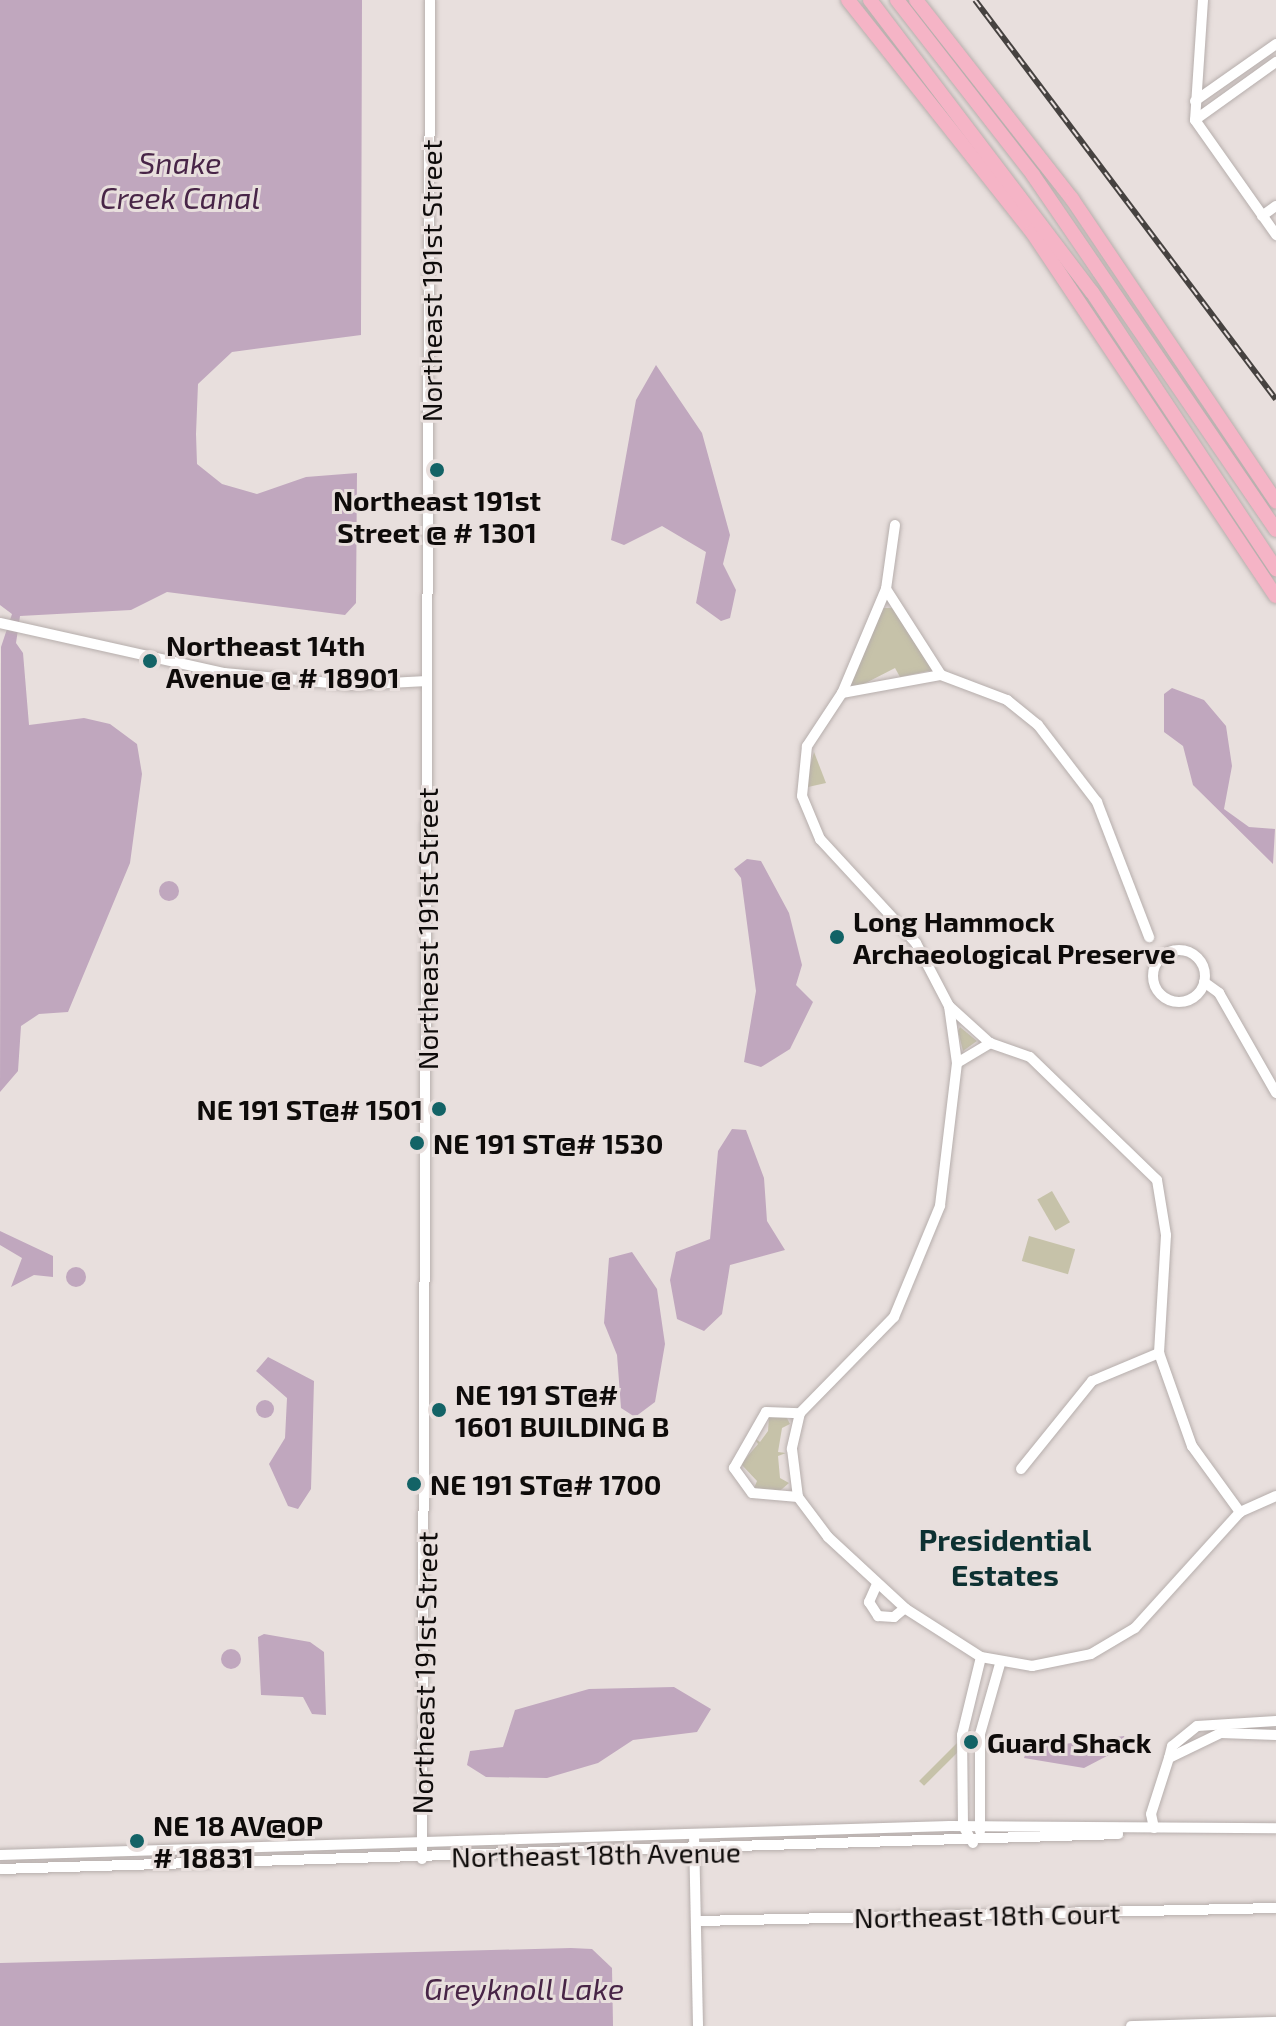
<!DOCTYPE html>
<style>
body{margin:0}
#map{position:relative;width:1276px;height:2026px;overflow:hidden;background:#e8dfdd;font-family:"Exo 2",sans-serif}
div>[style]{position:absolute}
.green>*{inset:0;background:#c6c2a9;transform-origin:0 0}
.water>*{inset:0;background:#c0a7be}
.round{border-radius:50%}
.roads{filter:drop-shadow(0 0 2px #b6aeac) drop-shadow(0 0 2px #b6aeac)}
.minor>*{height:10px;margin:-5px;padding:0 5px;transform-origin:5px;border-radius:5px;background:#fff}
.minor>.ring{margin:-5px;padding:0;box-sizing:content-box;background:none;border:10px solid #fff;border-radius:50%}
.highway>*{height:14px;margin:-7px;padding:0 7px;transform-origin:7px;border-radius:7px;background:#f5b4c6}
.rail>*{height:6px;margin-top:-3px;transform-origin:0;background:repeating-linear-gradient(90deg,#e8dfdd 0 9px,#464240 0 18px);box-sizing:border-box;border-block:2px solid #464240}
.dots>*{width:22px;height:22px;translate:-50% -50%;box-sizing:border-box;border:4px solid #e8dfdd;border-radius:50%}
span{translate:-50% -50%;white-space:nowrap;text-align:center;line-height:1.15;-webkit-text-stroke:6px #e8dfdd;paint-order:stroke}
.street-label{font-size:28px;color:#0e0b0a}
.poi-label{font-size:28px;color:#0e0b0a;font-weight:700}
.left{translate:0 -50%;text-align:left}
.right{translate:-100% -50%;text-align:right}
.water-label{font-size:30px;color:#482547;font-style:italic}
.neighbourhood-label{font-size:30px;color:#0d3132;font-weight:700}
</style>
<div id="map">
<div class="green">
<div style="clip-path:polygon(882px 608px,892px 608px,933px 670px,900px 677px,895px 668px,856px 688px,850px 683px)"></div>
<div style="clip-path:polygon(814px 752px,826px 783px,808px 787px,808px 773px)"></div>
<div style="clip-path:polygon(960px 1027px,977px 1041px,963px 1051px,958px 1031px)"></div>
<div style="left:1052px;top:1191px;width:36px;height:17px;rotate:60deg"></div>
<div style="left:1029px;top:1236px;width:48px;height:26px;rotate:16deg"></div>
<div style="clip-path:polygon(769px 1416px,786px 1416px,790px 1424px,782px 1428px,778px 1452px,786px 1453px,778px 1456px,780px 1478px,789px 1483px,775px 1495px,754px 1488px,757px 1481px,741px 1464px,758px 1444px,754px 1438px,760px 1442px,768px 1431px)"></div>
<div style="left:970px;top:1730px;width:7px;height:72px;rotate:45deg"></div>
</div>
<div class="water">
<div style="clip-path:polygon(0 0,362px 0,361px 335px,232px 352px,198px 384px,196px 434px,197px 464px,222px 484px,257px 494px,306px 477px,357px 473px,356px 603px,345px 615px,167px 592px,131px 610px,20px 616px,16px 643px,23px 653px,29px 725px,84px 718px,110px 724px,137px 744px,142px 774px,130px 863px,68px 1012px,39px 1014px,21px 1026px,18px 1071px,0 1092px,1px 647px,12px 614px,0 605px)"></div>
<div style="clip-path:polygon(656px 365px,702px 433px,730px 535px,723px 564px,736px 590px,730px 618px,721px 621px,696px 603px,706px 552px,662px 526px,624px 545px,611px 540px,636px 400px)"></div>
<div style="clip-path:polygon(1172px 688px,1204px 700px,1226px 726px,1232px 766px,1224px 809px,1249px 827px,1275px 829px,1273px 864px,1193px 785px,1183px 746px,1164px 732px,1164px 694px)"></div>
<div style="clip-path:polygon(747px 859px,761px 861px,789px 913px,802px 965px,796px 985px,813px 1002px,790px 1049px,761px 1067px,744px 1062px,756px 991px,741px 878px,734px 869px)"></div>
<div class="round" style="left:159px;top:881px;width:20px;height:20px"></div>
<div style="clip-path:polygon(732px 1129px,746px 1130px,764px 1178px,767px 1221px,785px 1250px,730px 1265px,722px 1314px,704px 1331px,677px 1319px,670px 1280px,676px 1252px,710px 1239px,718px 1151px)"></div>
<div style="clip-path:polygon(0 1231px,53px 1256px,53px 1277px,34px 1275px,11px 1287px,22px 1258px,0 1245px)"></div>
<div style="clip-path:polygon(632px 1252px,657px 1289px,665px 1344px,655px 1402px,635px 1417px,621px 1408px,617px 1355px,604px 1323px,609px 1258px)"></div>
<div class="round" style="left:66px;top:1267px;width:20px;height:20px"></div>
<div style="clip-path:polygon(268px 1357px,314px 1381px,311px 1489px,298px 1509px,288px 1506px,269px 1464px,285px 1438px,287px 1398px,256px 1371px)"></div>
<div class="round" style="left:256px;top:1400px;width:18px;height:18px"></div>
<div style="clip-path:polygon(264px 1634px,310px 1642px,324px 1652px,326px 1715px,312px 1714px,303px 1697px,261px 1695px,258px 1637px)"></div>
<div class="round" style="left:221px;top:1649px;width:20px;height:20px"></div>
<div style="clip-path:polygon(674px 1687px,711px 1709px,697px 1732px,633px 1740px,598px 1763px,547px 1778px,486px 1777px,467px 1765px,470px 1751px,503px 1747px,515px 1710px,589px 1689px)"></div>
<div style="clip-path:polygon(1124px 1736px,1128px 1745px,1084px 1768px,1024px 1758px,1027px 1749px)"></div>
<div style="clip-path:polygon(571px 1948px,592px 1949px,612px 1968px,613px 2026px,0 2026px,0 1963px)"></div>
</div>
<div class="roads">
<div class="minor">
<div style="left:1203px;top:0;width:120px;rotate:93.8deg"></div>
<div style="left:1195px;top:120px;width:141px;rotate:54.8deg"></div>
<div style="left:1195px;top:101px;width:99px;rotate:-35.1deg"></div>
<div style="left:1195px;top:120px;width:100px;rotate:-35.6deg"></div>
<div style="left:1262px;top:216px;width:17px;rotate:-36deg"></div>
<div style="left:895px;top:525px;width:65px;rotate:98deg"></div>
<div style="left:886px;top:589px;width:113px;rotate:112.9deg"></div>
<div style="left:842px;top:693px;width:64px;rotate:123.4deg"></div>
<div style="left:807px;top:746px;width:50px;rotate:95.7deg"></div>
<div style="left:802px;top:796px;width:47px;rotate:67.3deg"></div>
<div style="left:820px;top:839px;width:142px;rotate:47.3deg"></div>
<div style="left:916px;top:943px;width:71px;rotate:62.4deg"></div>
<div style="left:949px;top:1006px;width:55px;rotate:42.1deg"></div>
<div style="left:886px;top:589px;width:102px;rotate:57.4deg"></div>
<div style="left:0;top:623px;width:230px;rotate:12.6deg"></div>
<div style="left:224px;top:673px;width:128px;rotate:5.4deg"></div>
<div style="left:351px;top:685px;width:76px;rotate:-3deg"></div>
<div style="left:842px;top:693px;width:101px;rotate:-10.3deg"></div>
<div style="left:941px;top:675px;width:71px;rotate:20.7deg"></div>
<div style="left:1007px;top:700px;width:40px;rotate:39deg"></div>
<div style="left:1038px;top:725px;width:97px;rotate:52.5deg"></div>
<div style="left:1097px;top:802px;width:145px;rotate:68.9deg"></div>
<div class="ring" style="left:1153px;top:950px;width:42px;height:42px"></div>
<div style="left:1204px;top:982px;width:19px;rotate:36deg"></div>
<div style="left:1219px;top:993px;width:115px;rotate:60.3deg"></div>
<div style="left:949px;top:1006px;width:58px;rotate:82deg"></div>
<div style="left:957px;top:1063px;width:144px;rotate:96.8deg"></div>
<div style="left:940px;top:1206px;width:120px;rotate:112.5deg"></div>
<div style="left:894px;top:1317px;width:134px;rotate:134.4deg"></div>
<div style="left:800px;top:1413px;width:37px;rotate:103deg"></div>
<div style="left:792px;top:1449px;width:48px;rotate:82.9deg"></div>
<div style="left:798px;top:1497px;width:50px;rotate:53.1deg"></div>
<div style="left:828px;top:1537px;width:106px;rotate:42.7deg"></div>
<div style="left:906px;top:1609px;width:89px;rotate:32.6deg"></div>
<div style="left:981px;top:1657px;width:52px;rotate:10deg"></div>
<div style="left:1032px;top:1666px;width:60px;rotate:-11.5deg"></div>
<div style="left:1091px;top:1654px;width:51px;rotate:-30.6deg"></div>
<div style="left:1135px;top:1628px;width:156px;rotate:-47.8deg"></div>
<div style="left:957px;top:1063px;width:39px;rotate:-31deg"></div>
<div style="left:990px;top:1043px;width:42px;rotate:19.3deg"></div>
<div style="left:1030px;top:1057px;width:177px;rotate:44.1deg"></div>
<div style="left:1157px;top:1180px;width:56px;rotate:80.7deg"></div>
<div style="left:1166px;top:1235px;width:118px;rotate:93.4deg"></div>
<div style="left:1159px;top:1353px;width:99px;rotate:70.5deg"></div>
<div style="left:1192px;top:1446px;width:82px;rotate:54deg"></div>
<div style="left:1021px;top:1469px;width:113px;rotate:-51.1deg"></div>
<div style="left:1092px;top:1381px;width:73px;rotate:-22.7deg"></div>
<div style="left:798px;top:1497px;width:46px;rotate:-175deg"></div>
<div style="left:752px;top:1493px;width:31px;rotate:-126deg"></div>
<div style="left:734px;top:1468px;width:64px;rotate:-60.3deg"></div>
<div style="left:766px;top:1412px;width:34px;rotate:2deg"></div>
<div style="left:1240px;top:1512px;width:39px;rotate:-24deg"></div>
<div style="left:877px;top:1584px;width:20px;rotate:114deg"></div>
<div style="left:869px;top:1602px;width:17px;rotate:57deg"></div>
<div style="left:878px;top:1616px;width:16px;rotate:4deg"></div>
<div style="left:894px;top:1617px;width:14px;rotate:-39deg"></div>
<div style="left:1276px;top:1721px;width:79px;rotate:176.4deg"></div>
<div style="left:1197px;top:1726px;width:32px;rotate:141deg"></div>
<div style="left:1172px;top:1746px;width:12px;rotate:104deg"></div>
<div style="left:1169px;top:1758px;width:58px;rotate:-25.7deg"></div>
<div style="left:1221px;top:1733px;width:55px;rotate:2.1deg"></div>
<div style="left:1154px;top:1828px;width:14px;rotate:-102deg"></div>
<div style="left:1151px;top:1814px;width:59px;rotate:-72.2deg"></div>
<div style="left:980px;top:1831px;width:97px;rotate:-90deg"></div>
<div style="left:980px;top:1734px;width:73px;rotate:-74.1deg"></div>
<div style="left:694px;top:1834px;width:192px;rotate:88.8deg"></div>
<div style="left:973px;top:1843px;width:20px;rotate:-120deg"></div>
<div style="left:963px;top:1826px;width:91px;rotate:-90.6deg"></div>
<div style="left:962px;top:1735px;width:80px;rotate:-76.3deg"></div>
<div style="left:0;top:1855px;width:950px;rotate:-1.75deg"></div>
<div style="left:950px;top:1826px;width:326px;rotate:0.4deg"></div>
<div style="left:422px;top:1859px;width:1859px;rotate:-89.75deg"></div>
<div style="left:0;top:1869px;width:1119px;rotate:-1.79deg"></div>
<div style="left:698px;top:1921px;width:578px;rotate:-1.29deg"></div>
<div style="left:1131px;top:2026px;width:145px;rotate:-1.6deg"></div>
</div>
<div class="highway">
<div style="left:848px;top:0;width:296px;rotate:51.6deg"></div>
<div style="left:1032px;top:232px;width:438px;rotate:56.2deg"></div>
<div style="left:870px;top:0;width:367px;rotate:52.8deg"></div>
<div style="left:1092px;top:292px;width:333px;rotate:56.4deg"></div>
<div style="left:897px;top:0;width:222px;rotate:52.1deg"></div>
<div style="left:1033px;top:175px;width:430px;rotate:55.6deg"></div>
<div style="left:916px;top:0;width:253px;rotate:51.9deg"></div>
<div style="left:1072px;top:199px;width:365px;rotate:56deg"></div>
</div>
</div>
<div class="rail">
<div style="left:975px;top:0;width:500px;rotate:53deg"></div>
</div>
<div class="dots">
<div style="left:437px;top:470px;background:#136366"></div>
<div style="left:150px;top:661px;background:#136366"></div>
<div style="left:837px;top:937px;background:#136366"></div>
<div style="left:439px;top:1109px;background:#136366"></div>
<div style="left:417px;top:1143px;background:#136366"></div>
<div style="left:439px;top:1410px;background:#136366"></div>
<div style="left:414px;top:1484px;background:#136366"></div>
<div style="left:971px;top:1742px;background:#136366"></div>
<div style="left:137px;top:1841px;background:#136366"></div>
</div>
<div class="street-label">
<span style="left:431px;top:281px;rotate:-90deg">Northeast 191st Street</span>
<span style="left:427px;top:929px;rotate:-90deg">Northeast 191st Street</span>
<span style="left:424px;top:1673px;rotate:-89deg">Northeast 191st Street</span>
<span style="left:596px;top:1854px;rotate:-1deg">Northeast 18th Avenue</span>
<span style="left:987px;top:1915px;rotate:-1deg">Northeast 18th Court</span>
</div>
<div class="poi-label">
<span style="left:437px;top:516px">Northeast 191st<br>Street @ # 1301</span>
<span class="left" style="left:166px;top:661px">Northeast 14th<br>Avenue @ # 18901</span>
<span class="left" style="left:853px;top:937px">Long Hammock<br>Archaeological Preserve</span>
<span class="right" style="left:423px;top:1109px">NE 191 ST@# 1501</span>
<span class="left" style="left:433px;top:1143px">NE 191 ST@# 1530</span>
<span class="left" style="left:455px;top:1410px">NE 191 ST@#<br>1601 BUILDING B</span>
<span class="left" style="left:430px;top:1484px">NE 191 ST@# 1700</span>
<span class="left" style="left:987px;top:1742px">Guard Shack</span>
<span class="left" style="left:153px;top:1841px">NE 18 AV@OP<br># 18831</span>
</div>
<div class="water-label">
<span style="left:180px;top:179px">Snake<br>Creek Canal</span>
<span style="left:524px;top:1988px">Greyknoll Lake</span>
</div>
<div class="neighbourhood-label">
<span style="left:1005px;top:1556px">Presidential<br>Estates</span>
</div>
</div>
